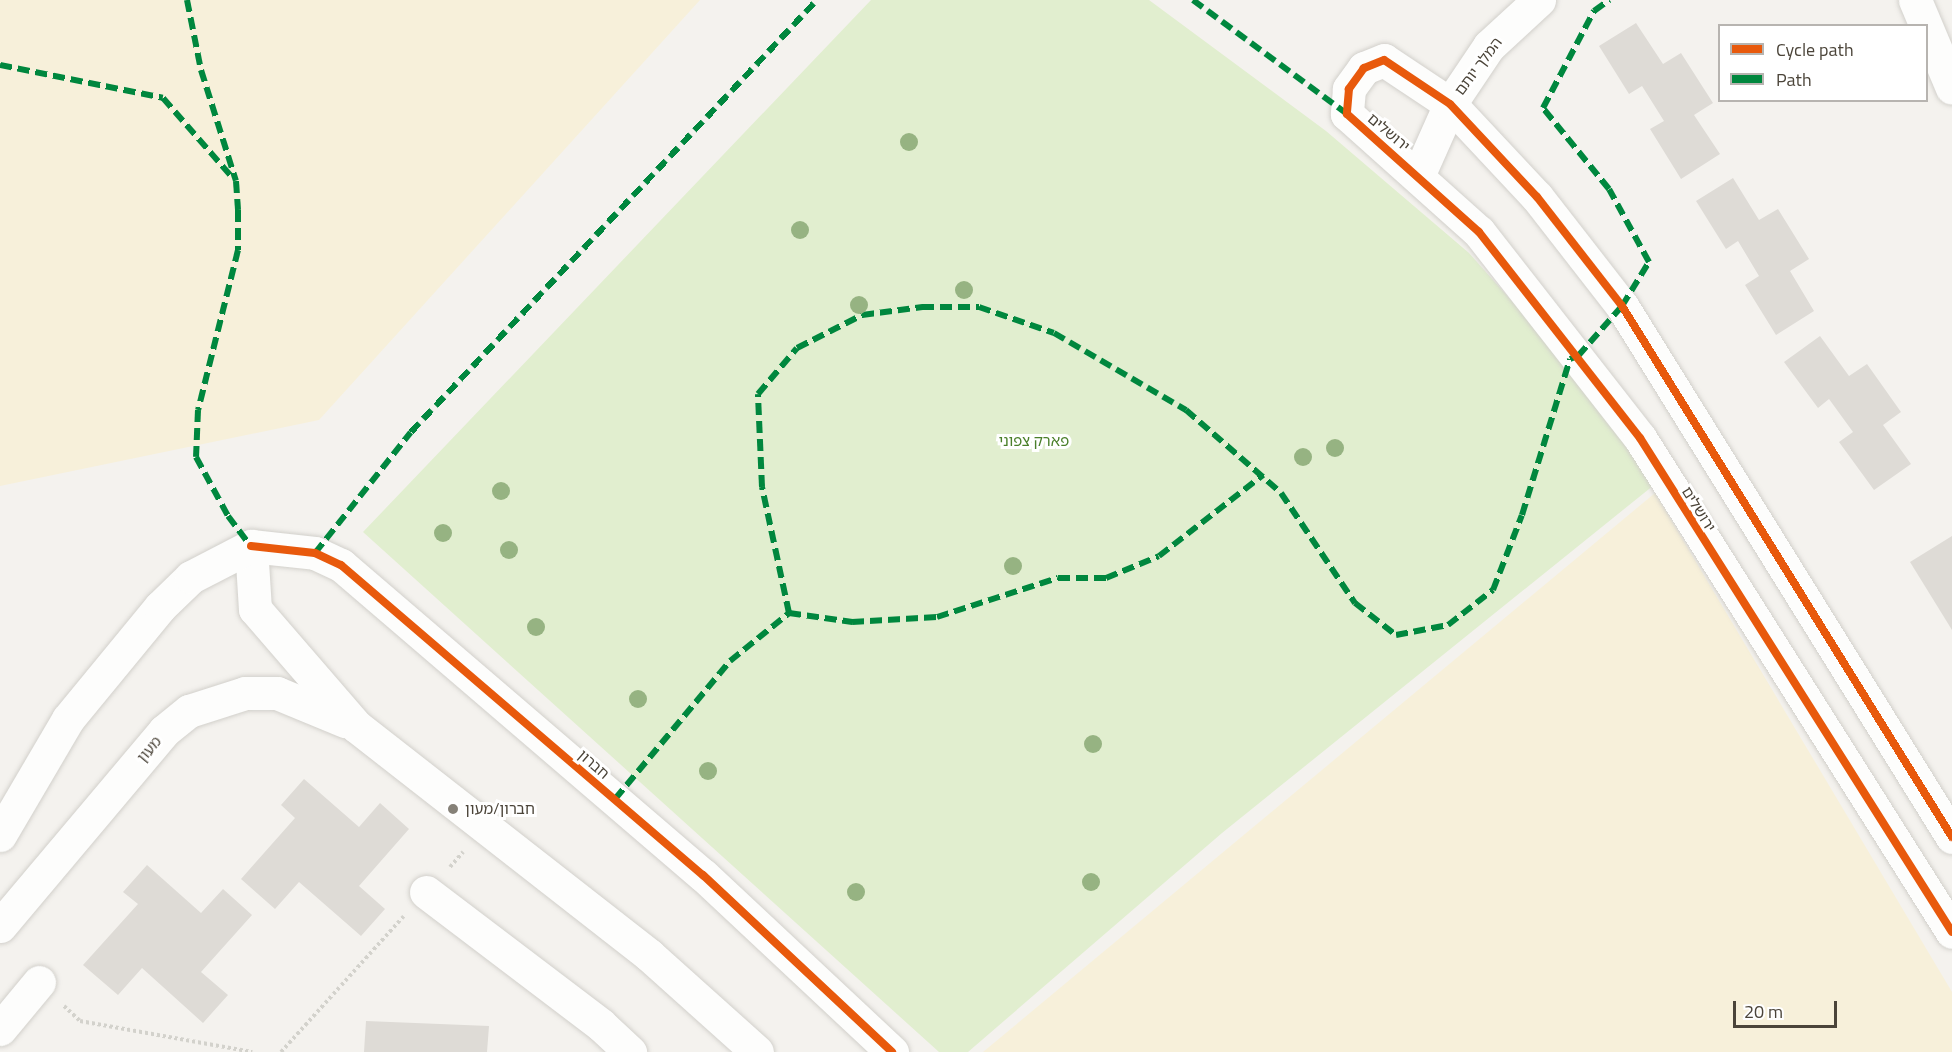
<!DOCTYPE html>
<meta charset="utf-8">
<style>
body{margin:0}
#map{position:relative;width:1952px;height:1052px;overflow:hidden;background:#f4f2ee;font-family:"Titillium Web","Noto Sans Hebrew",sans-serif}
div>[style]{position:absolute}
.green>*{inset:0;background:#e1eecf}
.sand>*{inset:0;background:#f7f0da}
.building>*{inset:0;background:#dedbd6}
.path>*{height:4px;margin-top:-2px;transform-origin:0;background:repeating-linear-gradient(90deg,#d3d2cc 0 3px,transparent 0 6px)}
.roads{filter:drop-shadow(0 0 2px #d2d0cb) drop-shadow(0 0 2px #d2d0cb)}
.minor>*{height:33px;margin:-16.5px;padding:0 16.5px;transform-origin:16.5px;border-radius:16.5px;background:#fdfdfc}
.quiet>*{height:6px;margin-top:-3px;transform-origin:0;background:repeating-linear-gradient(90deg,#00873e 0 12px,transparent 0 18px)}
.cycleway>*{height:8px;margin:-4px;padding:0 4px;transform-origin:4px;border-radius:4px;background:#e8590c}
.trees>*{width:18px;height:18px;margin:-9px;border-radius:50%;background:#96b382}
.dots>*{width:16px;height:16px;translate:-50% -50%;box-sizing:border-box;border:3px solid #fff;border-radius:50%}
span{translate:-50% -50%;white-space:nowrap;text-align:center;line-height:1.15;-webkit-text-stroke:6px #fff;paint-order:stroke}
.street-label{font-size:15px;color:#4b4439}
.park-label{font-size:15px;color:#4a7f2a}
.poi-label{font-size:15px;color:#4b4439}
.left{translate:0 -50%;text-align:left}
.legend{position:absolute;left:1718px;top:24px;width:210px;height:78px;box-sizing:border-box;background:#fff;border:2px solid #b7b4b0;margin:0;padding:8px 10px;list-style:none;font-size:18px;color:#4b4439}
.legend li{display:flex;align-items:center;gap:12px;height:30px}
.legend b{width:30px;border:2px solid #b7b4b0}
.scale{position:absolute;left:1733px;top:1001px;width:104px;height:27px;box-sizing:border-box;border:3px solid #4b4439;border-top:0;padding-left:8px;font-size:18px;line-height:21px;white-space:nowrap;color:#4b4439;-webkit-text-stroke:4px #fff;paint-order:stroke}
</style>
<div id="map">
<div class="green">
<div style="clip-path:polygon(871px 0,1149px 0,1326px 131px,1469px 253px,1558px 353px,1654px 485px,1222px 833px,968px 1052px,939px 1052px,363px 532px)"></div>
</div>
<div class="sand">
<div style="clip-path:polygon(0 0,700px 0,319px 420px,0 486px)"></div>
<div style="clip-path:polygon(1655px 493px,1952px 992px,1952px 1052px,983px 1052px)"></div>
</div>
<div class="building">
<div style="clip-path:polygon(1636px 23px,1663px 64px,1681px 53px,1713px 103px,1694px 115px,1720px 154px,1681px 179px,1650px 129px,1664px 121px,1642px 86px,1629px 94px,1599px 46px)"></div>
<div style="clip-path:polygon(1733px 178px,1759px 220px,1778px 209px,1809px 259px,1790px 271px,1814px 311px,1776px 335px,1745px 285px,1759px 276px,1738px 241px,1726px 249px,1696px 201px)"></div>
<div style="clip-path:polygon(1820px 336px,1849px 376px,1867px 364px,1901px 412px,1883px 425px,1911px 464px,1874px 490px,1839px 442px,1853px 432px,1829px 399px,1818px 408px,1784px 362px)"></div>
<div style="clip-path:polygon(1952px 536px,1952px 630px,1910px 562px)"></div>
<div style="clip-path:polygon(304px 779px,359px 827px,380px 803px,409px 829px,359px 886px,385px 909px,361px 936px,299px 882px,275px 909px,241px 879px,295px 818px,281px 805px)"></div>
<div style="clip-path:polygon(147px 865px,201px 913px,223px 889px,252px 915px,201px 972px,228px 995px,203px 1023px,142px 968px,118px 995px,83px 965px,138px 904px,123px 892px)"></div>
<div style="clip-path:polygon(366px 1021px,489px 1026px,487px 1052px,364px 1052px)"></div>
</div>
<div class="path">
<div style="left:450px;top:867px;width:20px;rotate:-49deg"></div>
<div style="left:64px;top:1006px;width:22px;rotate:43deg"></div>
<div style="left:80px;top:1021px;width:175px;rotate:10.2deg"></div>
<div style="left:281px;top:1052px;width:183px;rotate:-47.9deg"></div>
</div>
<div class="roads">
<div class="minor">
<div style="left:1915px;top:0;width:95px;rotate:67.2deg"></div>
<div style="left:1418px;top:176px;width:79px;rotate:-66deg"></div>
<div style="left:1450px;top:104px;width:70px;rotate:-56.1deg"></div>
<div style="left:1489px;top:46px;width:68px;rotate:-42.6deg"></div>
<div style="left:251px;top:546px;width:64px;rotate:6.2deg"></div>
<div style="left:315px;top:553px;width:29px;rotate:25deg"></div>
<div style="left:341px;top:565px;width:477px;rotate:40.6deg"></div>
<div style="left:703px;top:875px;width:259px;rotate:43.1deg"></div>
<div style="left:251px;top:546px;width:63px;rotate:86.4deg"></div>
<div style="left:255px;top:609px;width:155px;rotate:49.2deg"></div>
<div style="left:356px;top:726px;width:372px;rotate:38deg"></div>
<div style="left:649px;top:955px;width:145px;rotate:41.9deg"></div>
<div style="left:0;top:835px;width:134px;rotate:-59.6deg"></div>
<div style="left:68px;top:719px;width:145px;rotate:-50.6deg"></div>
<div style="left:160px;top:607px;width:43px;rotate:-44.1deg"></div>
<div style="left:191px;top:577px;width:68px;rotate:-27.3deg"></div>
<div style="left:1952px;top:837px;width:625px;rotate:-121.86deg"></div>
<div style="left:1622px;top:306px;width:138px;rotate:-127.9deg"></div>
<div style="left:1537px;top:197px;width:127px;rotate:-133.1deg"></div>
<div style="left:1450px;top:104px;width:79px;rotate:-146.3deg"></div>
<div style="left:1384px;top:60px;width:22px;rotate:158deg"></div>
<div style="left:1364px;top:68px;width:26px;rotate:126deg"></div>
<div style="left:1349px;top:89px;width:25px;rotate:95deg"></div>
<div style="left:1347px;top:114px;width:177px;rotate:41.8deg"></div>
<div style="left:1479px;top:232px;width:261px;rotate:52deg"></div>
<div style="left:1640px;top:438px;width:584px;rotate:57.72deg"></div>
<div style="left:426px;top:892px;width:220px;rotate:37.2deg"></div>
<div style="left:601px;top:1025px;width:40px;rotate:43deg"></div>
<div style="left:0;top:926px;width:255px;rotate:-49.9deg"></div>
<div style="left:164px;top:731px;width:32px;rotate:-39deg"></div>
<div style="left:189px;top:711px;width:59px;rotate:-17.8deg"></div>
<div style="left:245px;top:693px;width:32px"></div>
<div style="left:277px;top:693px;width:74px;rotate:22.4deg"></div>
<div style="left:0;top:1029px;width:61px;rotate:-50.3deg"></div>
</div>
</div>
<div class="quiet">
<div style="left:187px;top:0;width:71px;rotate:78.7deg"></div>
<div style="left:201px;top:70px;width:116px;rotate:72.5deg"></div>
<div style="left:236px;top:181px;width:29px;rotate:86deg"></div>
<div style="left:238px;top:210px;width:40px;rotate:90deg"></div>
<div style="left:238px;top:250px;width:165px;rotate:104deg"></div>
<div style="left:198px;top:410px;width:47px;rotate:92.4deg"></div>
<div style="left:196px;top:457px;width:67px;rotate:61.5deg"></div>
<div style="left:228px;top:516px;width:38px;rotate:53deg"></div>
<div style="left:1193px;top:0;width:192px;rotate:36.5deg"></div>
<div style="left:0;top:65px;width:166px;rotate:11.4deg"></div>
<div style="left:163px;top:98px;width:105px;rotate:48.9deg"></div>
<div style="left:315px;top:553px;width:154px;rotate:-51.6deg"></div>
<div style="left:411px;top:432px;width:593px;rotate:-46.78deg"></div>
<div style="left:789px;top:613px;width:129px;rotate:-102.1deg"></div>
<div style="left:762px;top:487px;width:93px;rotate:-92.5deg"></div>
<div style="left:758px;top:394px;width:60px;rotate:-49.7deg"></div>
<div style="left:797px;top:348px;width:73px;rotate:-26.9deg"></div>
<div style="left:862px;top:315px;width:61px;rotate:-7.6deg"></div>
<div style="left:922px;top:307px;width:57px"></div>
<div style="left:979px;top:307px;width:79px;rotate:19.1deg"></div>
<div style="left:1054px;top:333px;width:153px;rotate:30.3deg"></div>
<div style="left:1186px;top:410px;width:126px;rotate:41.1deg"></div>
<div style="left:1281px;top:493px;width:133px;rotate:56.1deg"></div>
<div style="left:1355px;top:603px;width:52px;rotate:38deg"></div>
<div style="left:1396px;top:635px;width:53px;rotate:-10.9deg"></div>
<div style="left:1448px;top:625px;width:57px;rotate:-37.9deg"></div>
<div style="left:1493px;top:590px;width:80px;rotate:-68.9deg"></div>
<div style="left:1522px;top:515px;width:163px;rotate:-72.9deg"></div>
<div style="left:1570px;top:359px;width:9px;rotate:-21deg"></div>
<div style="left:1578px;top:356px;width:67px;rotate:-48.7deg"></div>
<div style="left:1622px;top:306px;width:52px;rotate:-58.5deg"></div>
<div style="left:1649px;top:262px;width:83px;rotate:-118.7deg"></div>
<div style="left:1609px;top:189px;width:104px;rotate:-129.2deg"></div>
<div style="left:1543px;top:108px;width:110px;rotate:-62.3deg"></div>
<div style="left:1594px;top:11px;width:19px;rotate:-36deg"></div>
<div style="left:615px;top:799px;width:180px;rotate:-50.2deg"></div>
<div style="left:730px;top:661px;width:76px;rotate:-39.1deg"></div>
<div style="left:789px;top:613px;width:64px;rotate:8.1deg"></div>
<div style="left:852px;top:622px;width:85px;rotate:-3.4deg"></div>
<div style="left:937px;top:617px;width:127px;rotate:-17.9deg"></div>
<div style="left:1058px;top:578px;width:48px"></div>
<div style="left:1106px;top:578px;width:57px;rotate:-22.5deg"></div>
<div style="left:1159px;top:556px;width:132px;rotate:-37.9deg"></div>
</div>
<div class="cycleway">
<div style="left:251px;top:546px;width:64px;rotate:6.2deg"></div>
<div style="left:315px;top:553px;width:29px;rotate:25deg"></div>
<div style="left:341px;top:565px;width:477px;rotate:40.6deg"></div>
<div style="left:703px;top:875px;width:259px;rotate:43.1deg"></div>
<div style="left:1952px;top:837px;width:625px;rotate:-121.86deg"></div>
<div style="left:1622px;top:306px;width:138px;rotate:-127.9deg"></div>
<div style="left:1537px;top:197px;width:127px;rotate:-133.1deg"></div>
<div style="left:1450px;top:104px;width:79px;rotate:-146.3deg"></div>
<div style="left:1384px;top:60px;width:22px;rotate:158deg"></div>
<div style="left:1364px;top:68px;width:26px;rotate:126deg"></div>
<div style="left:1349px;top:89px;width:25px;rotate:95deg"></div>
<div style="left:1347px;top:114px;width:177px;rotate:41.8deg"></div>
<div style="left:1479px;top:232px;width:261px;rotate:52deg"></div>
<div style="left:1640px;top:438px;width:584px;rotate:57.72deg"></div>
</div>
<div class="trees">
<div style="left:909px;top:142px"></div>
<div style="left:800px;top:230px"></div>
<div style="left:964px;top:290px"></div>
<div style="left:859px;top:305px"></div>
<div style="left:1335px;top:448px"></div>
<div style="left:1303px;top:457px"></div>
<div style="left:501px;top:491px"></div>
<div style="left:443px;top:533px"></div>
<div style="left:509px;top:550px"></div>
<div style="left:1013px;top:566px"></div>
<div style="left:536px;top:627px"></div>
<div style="left:638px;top:699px"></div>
<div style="left:1093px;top:744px"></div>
<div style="left:708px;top:771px"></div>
<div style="left:1091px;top:882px"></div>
<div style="left:856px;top:892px"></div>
</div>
<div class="dots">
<div style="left:453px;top:809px;background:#868178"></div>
</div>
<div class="street-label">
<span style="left:1478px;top:66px;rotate:-53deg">המלך יותם</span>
<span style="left:1389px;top:132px;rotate:40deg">ירושלים</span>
<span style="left:1699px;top:509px;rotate:58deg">ירושלים</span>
<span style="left:149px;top:749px;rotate:-50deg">מעון</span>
<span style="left:594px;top:764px;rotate:41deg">חברון</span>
</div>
<div class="park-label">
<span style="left:1034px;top:441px">פארק צפוני</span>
</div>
<div class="poi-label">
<span class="left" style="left:465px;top:809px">חברון/מעון</span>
</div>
<ul class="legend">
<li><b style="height:8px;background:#e8590c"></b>Cycle path</li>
<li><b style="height:8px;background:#00873e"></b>Path</li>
</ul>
<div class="scale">20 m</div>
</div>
